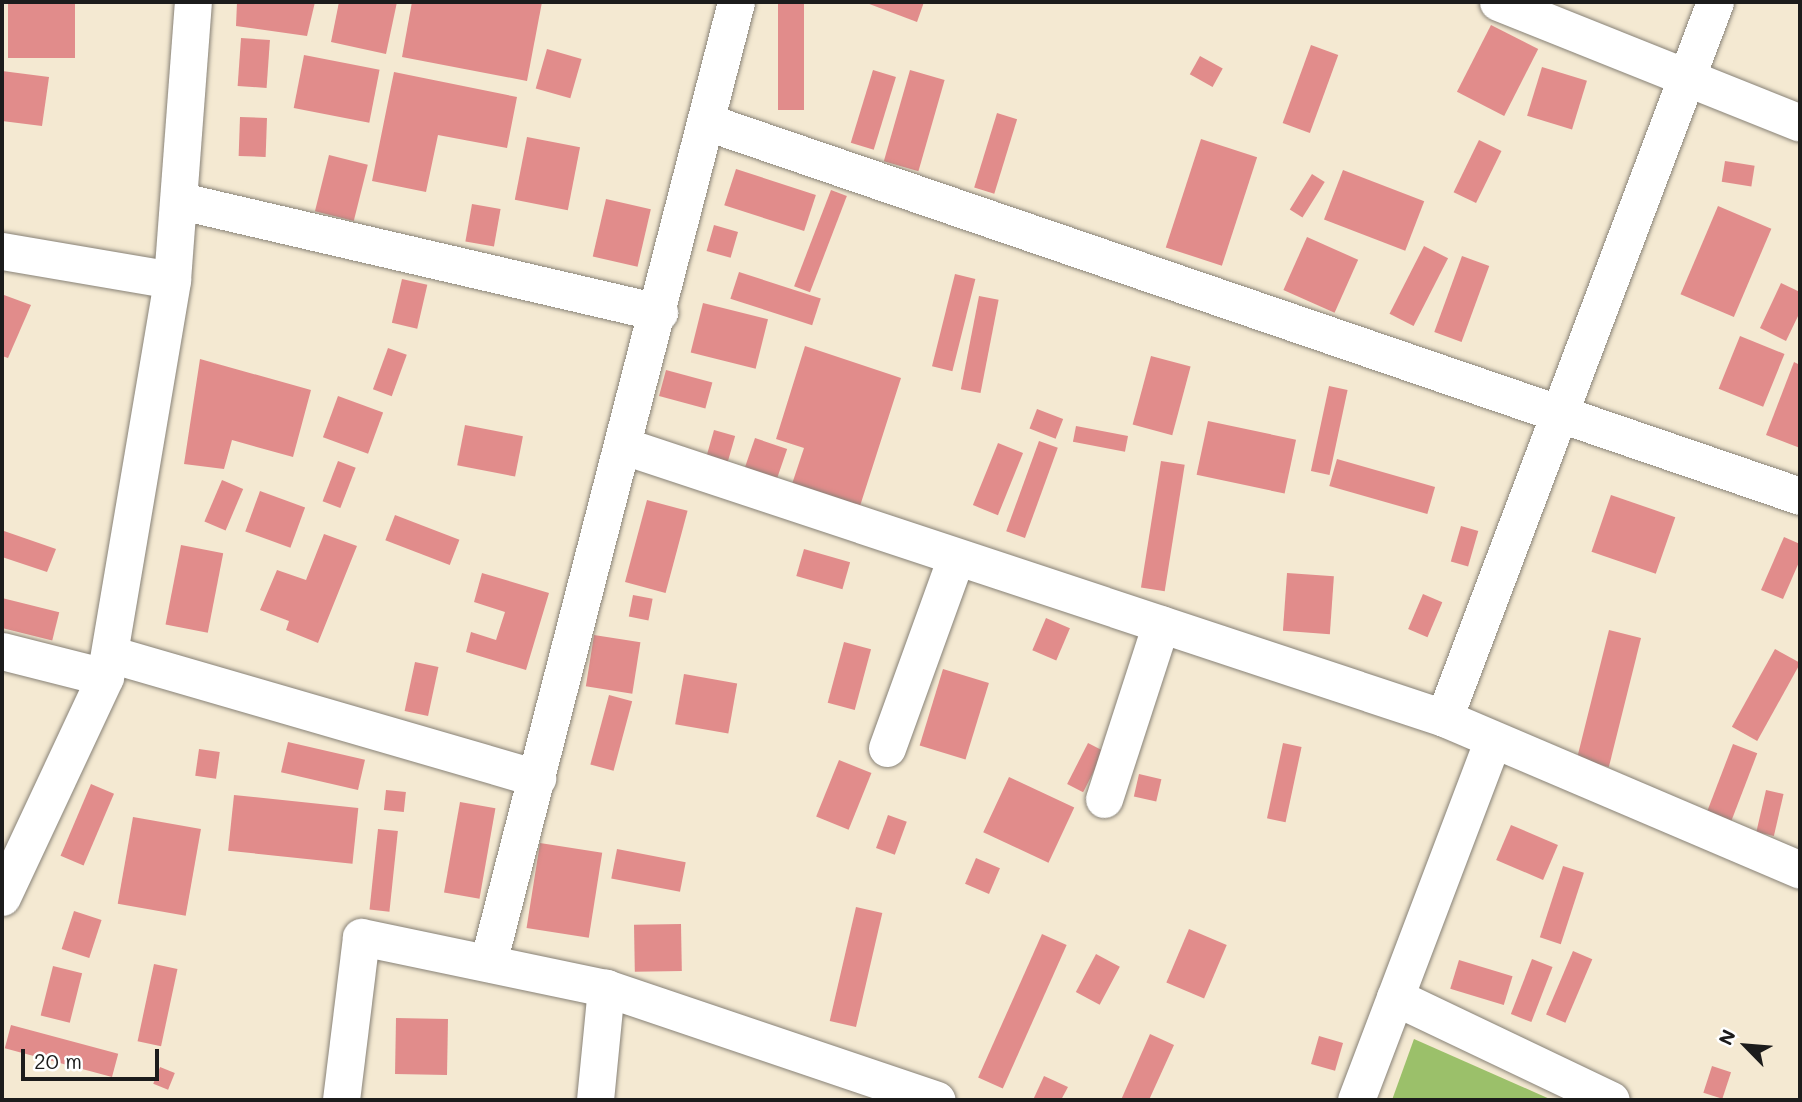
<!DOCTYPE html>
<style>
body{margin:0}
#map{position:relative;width:1802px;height:1102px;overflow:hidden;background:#f4e9d2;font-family:Mali,sans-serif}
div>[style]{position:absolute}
.green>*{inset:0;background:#9bc06a}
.building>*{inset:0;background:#e18c8b;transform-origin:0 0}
.roads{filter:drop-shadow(0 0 2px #888277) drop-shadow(0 0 2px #888277)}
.minor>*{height:37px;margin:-18.5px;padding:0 18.5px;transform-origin:18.5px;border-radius:18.5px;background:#fff}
span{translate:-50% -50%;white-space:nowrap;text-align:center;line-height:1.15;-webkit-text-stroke:7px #fff;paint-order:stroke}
.frame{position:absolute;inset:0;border:4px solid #1c1c1c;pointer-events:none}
.north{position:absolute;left:1711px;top:1011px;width:70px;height:70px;-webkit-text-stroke:5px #fff;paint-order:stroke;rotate:295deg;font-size:19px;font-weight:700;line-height:28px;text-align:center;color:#1c1c1c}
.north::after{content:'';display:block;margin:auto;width:24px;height:32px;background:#1c1c1c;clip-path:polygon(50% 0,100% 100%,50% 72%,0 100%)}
.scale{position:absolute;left:21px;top:1049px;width:138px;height:32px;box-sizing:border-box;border:4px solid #1c1c1c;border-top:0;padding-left:9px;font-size:21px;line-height:24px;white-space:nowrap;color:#1c1c1c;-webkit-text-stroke:5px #fff;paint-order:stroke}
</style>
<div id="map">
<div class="green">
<div style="clip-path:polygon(1414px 1039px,1552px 1100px,1392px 1100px)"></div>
</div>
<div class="building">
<div style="left:8px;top:2px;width:67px;height:56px"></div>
<div style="clip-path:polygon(237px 2px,315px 2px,307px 36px,236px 26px)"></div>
<div style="clip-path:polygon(339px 2px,397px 2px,386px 54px,331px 42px)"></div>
<div style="clip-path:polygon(412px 2px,542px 2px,527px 81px,402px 57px)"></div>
<div style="left:778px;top:2px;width:26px;height:108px"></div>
<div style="clip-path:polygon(864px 2px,924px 2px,917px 22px)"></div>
<div style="left:1491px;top:25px;width:53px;height:75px;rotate:27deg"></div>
<div style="left:241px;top:38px;width:29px;height:48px;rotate:4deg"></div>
<div style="left:1311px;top:45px;width:29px;height:83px;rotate:20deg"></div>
<div style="left:547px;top:49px;width:36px;height:41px;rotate:16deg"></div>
<div style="left:304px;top:55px;width:77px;height:54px;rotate:11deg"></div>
<div style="left:1200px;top:56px;width:26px;height:21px;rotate:29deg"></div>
<div style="left:1542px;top:67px;width:47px;height:51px;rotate:17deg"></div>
<div style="left:873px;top:70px;width:24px;height:76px;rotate:17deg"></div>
<div style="left:910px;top:70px;width:36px;height:95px;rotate:16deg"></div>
<div style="clip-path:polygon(2px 71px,49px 77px,42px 126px,2px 121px)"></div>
<div style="clip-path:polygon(394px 72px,517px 97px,507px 148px,438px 135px,426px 192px,372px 181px)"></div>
<div style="left:997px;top:113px;width:21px;height:78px;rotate:17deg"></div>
<div style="left:240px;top:117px;width:27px;height:39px;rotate:2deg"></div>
<div style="left:527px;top:137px;width:54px;height:64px;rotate:11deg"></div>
<div style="left:1201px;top:139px;width:59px;height:114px;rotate:18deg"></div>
<div style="left:1479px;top:140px;width:25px;height:58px;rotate:26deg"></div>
<div style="left:329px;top:155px;width:40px;height:58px;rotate:14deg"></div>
<div style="left:1725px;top:161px;width:30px;height:21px;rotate:9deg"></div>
<div style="left:736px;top:169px;width:84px;height:38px;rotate:18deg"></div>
<div style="left:1343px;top:170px;width:87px;height:53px;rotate:21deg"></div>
<div style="left:1312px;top:174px;width:15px;height:42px;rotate:32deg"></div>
<div style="left:831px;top:190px;width:17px;height:103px;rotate:21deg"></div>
<div style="left:606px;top:199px;width:46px;height:59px;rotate:13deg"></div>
<div style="left:472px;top:204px;width:29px;height:38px;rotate:10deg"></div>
<div style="left:1718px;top:206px;width:58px;height:96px;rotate:23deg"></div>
<div style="left:714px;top:225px;width:25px;height:27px;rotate:16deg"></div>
<div style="left:1307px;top:237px;width:56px;height:58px;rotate:24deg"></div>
<div style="left:1424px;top:246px;width:27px;height:76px;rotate:27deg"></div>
<div style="left:1462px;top:256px;width:29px;height:81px;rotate:20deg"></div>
<div style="left:739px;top:272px;width:86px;height:28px;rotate:18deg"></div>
<div style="left:955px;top:274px;width:21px;height:95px;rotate:14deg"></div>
<div style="left:402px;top:279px;width:26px;height:45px;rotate:13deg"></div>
<div style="clip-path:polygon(1781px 283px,1800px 292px,1800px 312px,1786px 341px,1760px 328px)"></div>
<div style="clip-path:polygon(4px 295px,31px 305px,8px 358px,2px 356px)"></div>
<div style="left:979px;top:296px;width:20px;height:95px;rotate:11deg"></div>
<div style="left:703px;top:303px;width:67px;height:51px;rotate:14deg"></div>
<div style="left:1740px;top:336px;width:48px;height:57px;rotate:22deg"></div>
<div style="clip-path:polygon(805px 346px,901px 378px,860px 506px,792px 484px,804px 448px,776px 439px)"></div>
<div style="left:388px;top:348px;width:20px;height:44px;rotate:20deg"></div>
<div style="left:1151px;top:356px;width:41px;height:71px;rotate:15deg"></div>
<div style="clip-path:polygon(200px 359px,311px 390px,293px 457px,232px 440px,224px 469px,184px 464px)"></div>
<div style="clip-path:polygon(1794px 362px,1800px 365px,1800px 448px,1766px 435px)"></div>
<div style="left:666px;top:370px;width:48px;height:27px;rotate:15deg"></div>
<div style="left:1329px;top:386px;width:19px;height:87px;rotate:12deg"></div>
<div style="left:338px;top:396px;width:48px;height:44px;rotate:20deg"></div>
<div style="left:1037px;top:409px;width:28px;height:21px;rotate:21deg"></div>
<div style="left:1208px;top:421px;width:90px;height:55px;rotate:12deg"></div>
<div style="left:465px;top:425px;width:59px;height:41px;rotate:11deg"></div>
<div style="left:1076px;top:426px;width:53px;height:16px;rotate:11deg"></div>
<div style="left:714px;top:430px;width:22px;height:34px;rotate:16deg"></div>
<div style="left:755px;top:438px;width:34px;height:34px;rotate:19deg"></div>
<div style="left:1039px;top:441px;width:20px;height:96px;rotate:20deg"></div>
<div style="left:998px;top:443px;width:27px;height:67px;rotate:22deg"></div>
<div style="left:1337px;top:459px;width:102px;height:28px;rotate:16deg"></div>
<div style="left:338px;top:461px;width:19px;height:43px;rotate:21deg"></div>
<div style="left:1161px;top:461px;width:24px;height:128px;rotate:9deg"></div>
<div style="left:222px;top:480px;width:23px;height:45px;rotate:23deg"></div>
<div style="left:260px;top:491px;width:48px;height:43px;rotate:20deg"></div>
<div style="left:1611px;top:495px;width:68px;height:60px;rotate:19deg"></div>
<div style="left:647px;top:500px;width:42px;height:85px;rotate:15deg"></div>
<div style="left:395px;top:515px;width:69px;height:27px;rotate:21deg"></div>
<div style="left:1461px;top:526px;width:18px;height:37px;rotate:16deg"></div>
<div style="clip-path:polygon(4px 531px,56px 549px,47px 572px,2px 557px)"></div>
<div style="clip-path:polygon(324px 534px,357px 546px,318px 643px,286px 630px,289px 621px,260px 610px,277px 570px,306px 580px)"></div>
<div style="clip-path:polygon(1784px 537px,1800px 544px,1800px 560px,1783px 599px,1761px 590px)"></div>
<div style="left:181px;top:545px;width:43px;height:81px;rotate:11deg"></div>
<div style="left:804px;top:549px;width:48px;height:28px;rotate:16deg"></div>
<div style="clip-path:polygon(482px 573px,549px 593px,526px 670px,466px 652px,471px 632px,496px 640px,505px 612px,474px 602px)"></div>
<div style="left:1287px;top:573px;width:47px;height:58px;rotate:4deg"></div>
<div style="left:1423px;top:594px;width:21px;height:38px;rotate:23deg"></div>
<div style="left:633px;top:595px;width:20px;height:22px;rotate:11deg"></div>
<div style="left:2px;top:598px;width:59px;height:29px;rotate:14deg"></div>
<div style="left:1046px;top:618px;width:26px;height:35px;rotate:23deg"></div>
<div style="left:1609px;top:630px;width:33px;height:133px;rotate:14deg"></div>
<div style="left:594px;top:635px;width:47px;height:52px;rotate:9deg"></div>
<div style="left:844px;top:642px;width:28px;height:63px;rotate:15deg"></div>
<div style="left:1775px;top:649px;width:29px;height:89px;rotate:29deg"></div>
<div style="left:415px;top:662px;width:24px;height:50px;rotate:12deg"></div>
<div style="left:943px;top:669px;width:48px;height:80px;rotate:17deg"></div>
<div style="left:684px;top:674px;width:54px;height:51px;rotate:10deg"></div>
<div style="left:609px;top:695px;width:24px;height:72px;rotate:15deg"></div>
<div style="left:288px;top:742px;width:79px;height:31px;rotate:13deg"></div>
<div style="left:1088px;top:743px;width:18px;height:46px;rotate:27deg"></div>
<div style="left:1283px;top:743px;width:19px;height:77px;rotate:12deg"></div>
<div style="left:1733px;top:744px;width:26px;height:73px;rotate:21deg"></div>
<div style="left:199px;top:749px;width:21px;height:27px;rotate:8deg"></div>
<div style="left:839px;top:760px;width:35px;height:61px;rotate:22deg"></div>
<div style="left:1139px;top:774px;width:23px;height:23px;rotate:13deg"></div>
<div style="left:1009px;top:777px;width:72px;height:61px;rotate:25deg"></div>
<div style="left:91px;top:784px;width:25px;height:78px;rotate:23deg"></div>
<div style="left:386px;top:790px;width:20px;height:20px;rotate:6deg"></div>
<div style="left:1766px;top:790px;width:18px;height:43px;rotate:13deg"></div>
<div style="left:234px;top:795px;width:125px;height:56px;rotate:6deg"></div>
<div style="left:460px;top:802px;width:36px;height:92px;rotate:10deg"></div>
<div style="left:888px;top:815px;width:20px;height:35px;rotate:20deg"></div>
<div style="left:133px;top:817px;width:69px;height:88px;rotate:10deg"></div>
<div style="left:1511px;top:825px;width:51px;height:38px;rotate:23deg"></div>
<div style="left:378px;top:829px;width:20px;height:81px;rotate:6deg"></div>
<div style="left:540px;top:843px;width:63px;height:86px;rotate:9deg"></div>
<div style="left:617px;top:849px;width:70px;height:30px;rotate:11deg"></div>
<div style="left:976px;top:858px;width:26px;height:28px;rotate:23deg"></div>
<div style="left:1563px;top:866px;width:22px;height:75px;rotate:18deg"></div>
<div style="left:856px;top:907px;width:27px;height:117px;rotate:13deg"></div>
<div style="left:74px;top:911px;width:29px;height:40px;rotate:18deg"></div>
<div style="left:681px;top:924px;width:47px;height:47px;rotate:89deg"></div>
<div style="left:1189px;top:929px;width:41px;height:58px;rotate:23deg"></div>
<div style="left:1042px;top:934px;width:27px;height:157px;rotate:24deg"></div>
<div style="left:1573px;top:951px;width:21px;height:69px;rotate:23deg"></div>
<div style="left:1096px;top:954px;width:27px;height:43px;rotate:28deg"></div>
<div style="left:1532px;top:959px;width:22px;height:59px;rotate:21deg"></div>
<div style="left:1459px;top:960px;width:56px;height:30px;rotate:17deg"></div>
<div style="left:154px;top:964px;width:24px;height:79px;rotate:12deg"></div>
<div style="left:53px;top:966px;width:30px;height:51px;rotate:14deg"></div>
<div style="left:396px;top:1018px;width:52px;height:56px;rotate:1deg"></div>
<div style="left:11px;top:1025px;width:111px;height:24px;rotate:15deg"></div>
<div style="clip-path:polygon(1150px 1034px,1174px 1045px,1149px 1100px,1121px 1100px)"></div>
<div style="left:1319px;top:1036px;width:25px;height:29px;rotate:16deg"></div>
<div style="left:1712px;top:1066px;width:20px;height:28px;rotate:18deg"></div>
<div style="left:160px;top:1067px;width:16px;height:18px;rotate:22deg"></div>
<div style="clip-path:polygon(1044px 1076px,1068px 1087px,1061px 1100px,1033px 1100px)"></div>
</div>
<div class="roads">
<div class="minor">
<div style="left:1498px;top:2px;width:325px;rotate:21.8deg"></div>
<div style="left:707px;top:122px;width:1155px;rotate:18.89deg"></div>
<div style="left:181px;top:201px;width:491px;rotate:13.1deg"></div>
<div style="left:2px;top:251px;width:172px;rotate:9.7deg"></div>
<div style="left:624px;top:446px;width:864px;rotate:18.35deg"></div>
<div style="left:1444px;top:718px;width:387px;rotate:23.1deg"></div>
<div style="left:2px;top:651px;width:106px;rotate:14.2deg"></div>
<div style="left:110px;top:654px;width:445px;rotate:16.2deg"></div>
<div style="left:1444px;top:718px;width:766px;rotate:-69.27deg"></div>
<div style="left:887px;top:748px;width:203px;rotate:-70.1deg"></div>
<div style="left:1104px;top:799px;width:184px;rotate:-72deg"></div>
<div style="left:2px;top:897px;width:243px;rotate:-64.9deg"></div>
<div style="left:105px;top:677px;width:403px;rotate:-80.4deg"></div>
<div style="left:172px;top:280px;width:279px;rotate:-85.7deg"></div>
<div style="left:488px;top:963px;width:992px;rotate:-75.53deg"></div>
<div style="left:1395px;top:997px;width:239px;rotate:25.5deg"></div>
<div style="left:341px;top:1100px;width:164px;rotate:-83deg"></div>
<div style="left:361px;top:937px;width:250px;rotate:11.8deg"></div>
<div style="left:606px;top:988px;width:349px;rotate:18.7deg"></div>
<div style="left:595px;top:1100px;width:113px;rotate:-84.4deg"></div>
<div style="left:1356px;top:1100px;width:385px;rotate:-69.2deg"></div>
</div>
</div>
<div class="frame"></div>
<div class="north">N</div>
<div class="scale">20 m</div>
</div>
